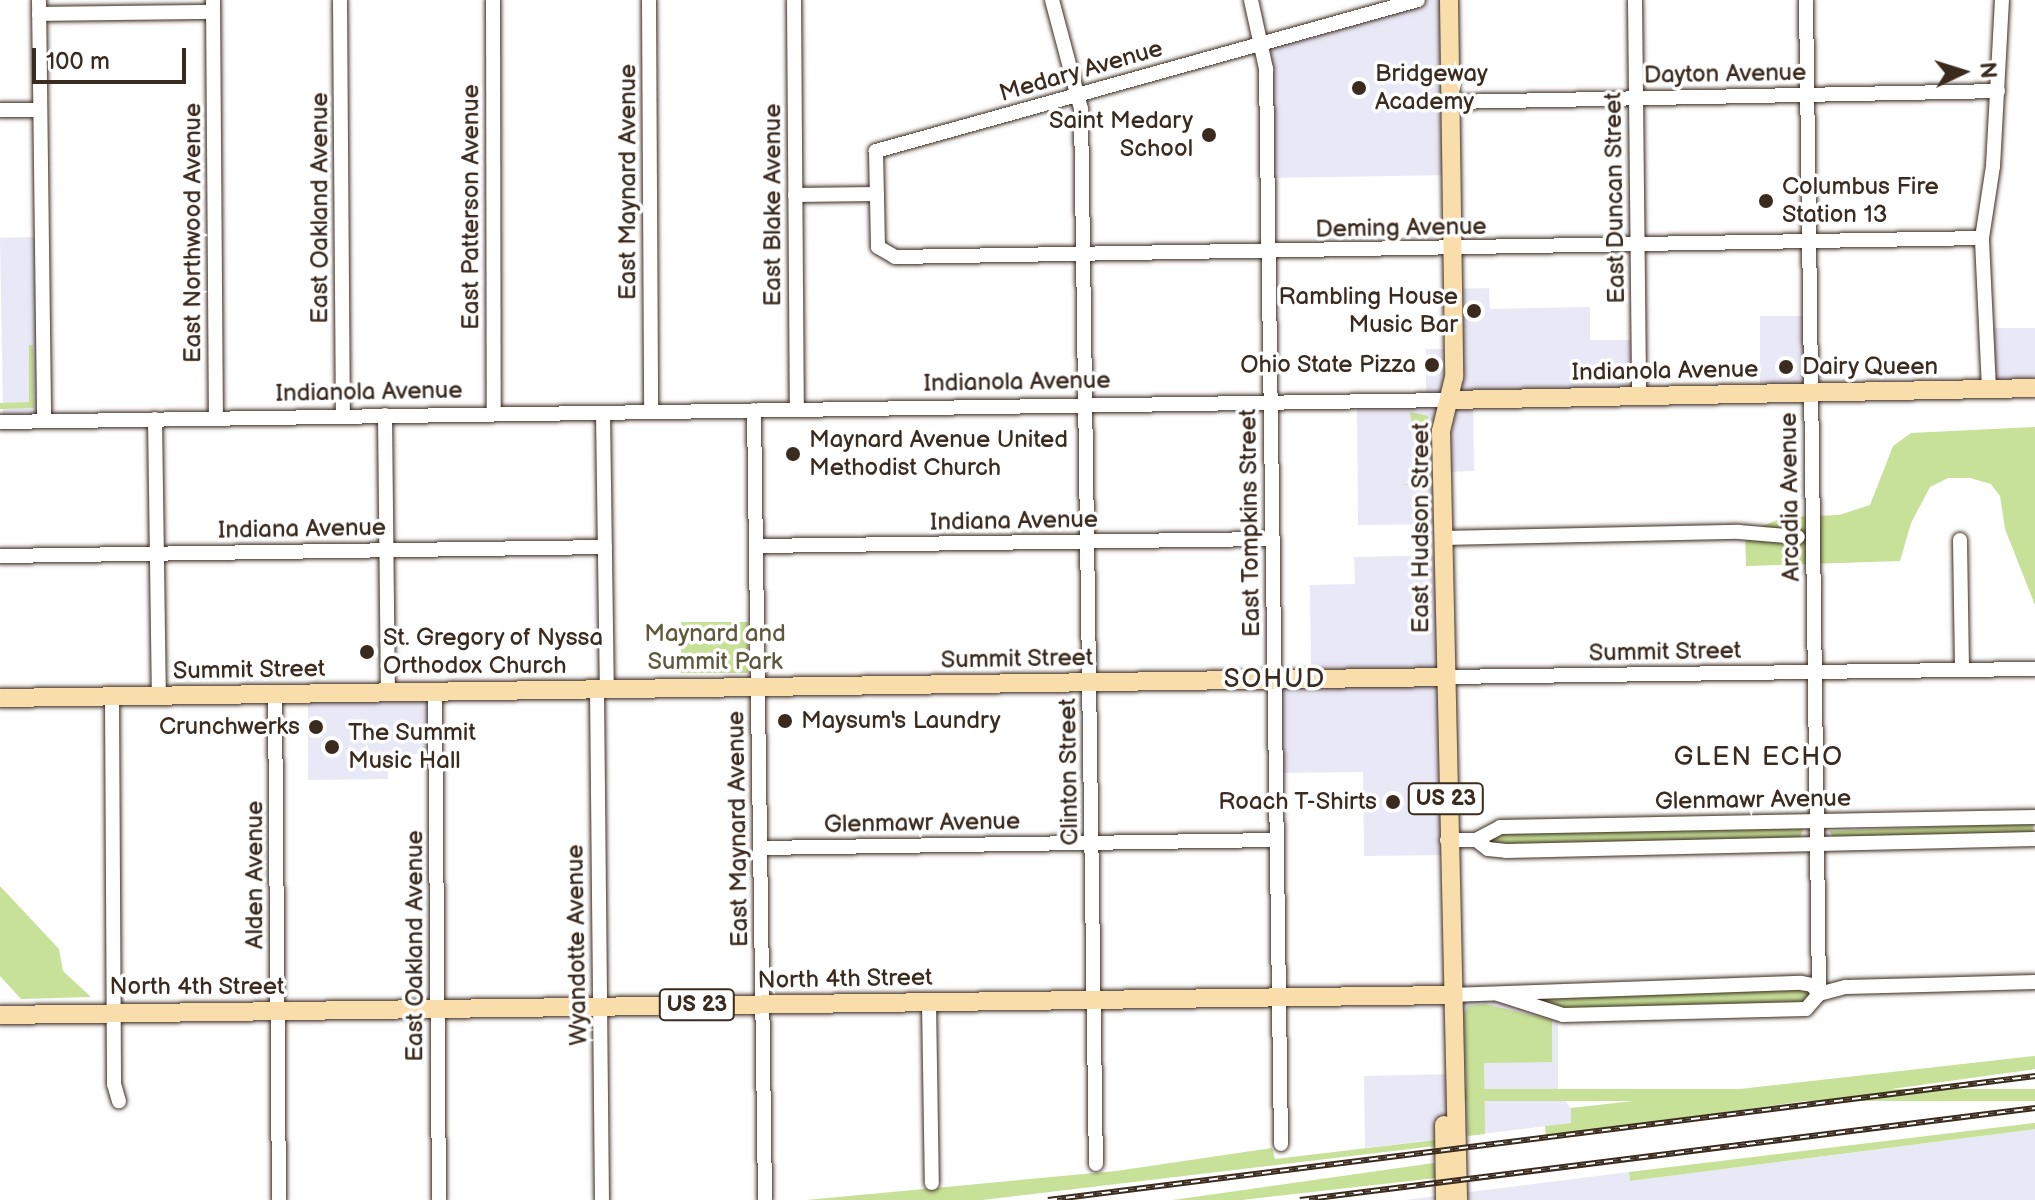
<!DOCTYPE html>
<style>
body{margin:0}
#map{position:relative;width:2035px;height:1200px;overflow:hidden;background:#fff;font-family:"Balsamiq Sans",sans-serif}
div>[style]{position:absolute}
.built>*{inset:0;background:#e9e8f6;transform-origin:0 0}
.green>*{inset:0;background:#c7e198;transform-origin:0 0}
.roads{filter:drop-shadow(0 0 2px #3b2a1e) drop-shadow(0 0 2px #3b2a1e)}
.minor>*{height:14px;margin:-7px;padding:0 7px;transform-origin:7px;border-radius:7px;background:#fff}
.major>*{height:18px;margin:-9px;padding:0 9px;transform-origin:9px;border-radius:9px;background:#f9deab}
.rail>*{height:6px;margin-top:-3px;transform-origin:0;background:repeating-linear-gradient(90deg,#fff 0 9px,#3b2a1e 0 18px);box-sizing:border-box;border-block:2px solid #3b2a1e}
.dots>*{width:22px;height:22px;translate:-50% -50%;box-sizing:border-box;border:4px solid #fff;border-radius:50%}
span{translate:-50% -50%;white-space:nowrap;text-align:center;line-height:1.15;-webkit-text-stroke:7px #fff;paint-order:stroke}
.shield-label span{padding:2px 6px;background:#fff;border:2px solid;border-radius:6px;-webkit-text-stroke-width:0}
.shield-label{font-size:22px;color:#3b2a1e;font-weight:700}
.street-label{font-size:24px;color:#3b2a1e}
.poi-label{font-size:24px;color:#3b2a1e}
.left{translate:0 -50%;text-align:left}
.right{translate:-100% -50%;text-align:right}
.park-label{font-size:24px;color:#5e583c}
.neighbourhood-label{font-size:26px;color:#3b2a1e;letter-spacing:2px}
.north{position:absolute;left:1923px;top:32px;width:80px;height:80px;-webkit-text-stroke:6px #fff;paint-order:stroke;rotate:86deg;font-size:22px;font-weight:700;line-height:32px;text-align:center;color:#3b2a1e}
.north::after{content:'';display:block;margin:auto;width:28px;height:36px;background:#3b2a1e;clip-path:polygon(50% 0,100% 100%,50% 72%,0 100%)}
.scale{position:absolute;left:32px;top:48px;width:154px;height:36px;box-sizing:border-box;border:4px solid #3b2a1e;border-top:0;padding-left:10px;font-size:24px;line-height:28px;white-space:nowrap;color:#3b2a1e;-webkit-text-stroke:6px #fff;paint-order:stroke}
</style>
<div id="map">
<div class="built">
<div style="clip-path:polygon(1418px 0,1449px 0,1453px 175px,1267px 178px,1262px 43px)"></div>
<div style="left:41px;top:237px;width:184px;height:41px;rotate:89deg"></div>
<div style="clip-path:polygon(1489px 288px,1490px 309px,1590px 307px,1590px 340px,1638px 340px,1639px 396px,1473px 399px,1474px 471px,1442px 472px,1442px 524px,1358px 525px,1357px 399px,1426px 398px,1426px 349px,1453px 349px,1453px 289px)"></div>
<div style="left:1760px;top:316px;width:51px;height:79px"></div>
<div style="left:2035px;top:328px;width:58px;height:46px;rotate:90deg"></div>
<div style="clip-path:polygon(1444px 555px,1447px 855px,1364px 856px,1363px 772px,1275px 773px,1274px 679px,1311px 679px,1310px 585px,1355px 584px,1354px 557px)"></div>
<div style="clip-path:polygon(435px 691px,436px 754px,388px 755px,388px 779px,308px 780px,308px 693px)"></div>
<div style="clip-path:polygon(1498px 994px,1558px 1014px,1558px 1092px,1571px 1108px,1572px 1123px,1365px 1148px,1364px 1076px,1450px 1074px,1450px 995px)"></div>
<div style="clip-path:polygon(2035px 1129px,2035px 1200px,1405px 1200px,1629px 1172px,1630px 1181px)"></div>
</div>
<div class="green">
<div style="clip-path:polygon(29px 345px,33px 345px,34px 408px,0 409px,0 403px,29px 402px)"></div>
<div style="clip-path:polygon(1410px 412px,1428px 416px,1430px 484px,1402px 485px,1425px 481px,1423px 427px,1411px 420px)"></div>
<div style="clip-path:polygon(2035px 427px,2035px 605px,2005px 529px,2000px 496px,1991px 484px,1970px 478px,1948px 478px,1930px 487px,1911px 523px,1900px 561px,1746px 566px,1745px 533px,1785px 517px,1839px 515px,1870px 505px,1893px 446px,1911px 433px)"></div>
<div style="left:681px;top:622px;width:67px;height:51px"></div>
<div style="clip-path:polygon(2033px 823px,2033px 832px,1834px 838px,1829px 831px)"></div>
<div style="clip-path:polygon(1803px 828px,1800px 839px,1498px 846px,1487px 841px,1493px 833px)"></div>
<div style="clip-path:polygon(0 886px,59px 949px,63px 971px,91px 997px,21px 999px,0 976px)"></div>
<div style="clip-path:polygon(1806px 987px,1812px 991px,1810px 1003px,1565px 1010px,1525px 995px)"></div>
<div style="clip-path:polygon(1485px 1004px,1552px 1020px,1552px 1062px,1484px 1063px,1485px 1134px,1468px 1136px,1464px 1014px,1468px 1006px)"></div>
<div style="clip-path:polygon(2035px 1056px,2035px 1069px,1546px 1137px,1545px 1126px,1571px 1123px,1571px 1108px)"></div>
<div style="left:2035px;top:1089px;width:12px;height:570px;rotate:90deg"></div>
<div style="clip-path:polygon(2035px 1123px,2035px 1129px,1630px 1181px,1629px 1172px)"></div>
<div style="clip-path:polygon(1435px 1140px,1435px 1146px,982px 1200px,806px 1200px,1116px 1171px,1272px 1148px,1275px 1159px)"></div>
<div style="clip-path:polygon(1434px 1163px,1436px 1178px,1242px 1200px,1173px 1200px)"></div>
</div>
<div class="roads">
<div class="minor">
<div style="left:39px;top:0;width:421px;rotate:89.3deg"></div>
<div style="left:213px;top:0;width:418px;rotate:89.6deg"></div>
<div style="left:340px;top:0;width:416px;rotate:89.6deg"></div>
<div style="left:493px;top:0;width:414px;rotate:89.9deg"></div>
<div style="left:649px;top:0;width:412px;rotate:89.7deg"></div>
<div style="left:794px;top:0;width:409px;rotate:89.6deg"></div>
<div style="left:1052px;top:0;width:113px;rotate:75.1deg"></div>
<div style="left:1081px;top:109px;width:1055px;rotate:89.19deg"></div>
<div style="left:1251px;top:0;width:71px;rotate:77.7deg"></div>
<div style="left:1266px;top:69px;width:1075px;rotate:89.2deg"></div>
<div style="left:1418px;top:0;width:563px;rotate:164.43deg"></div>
<div style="left:876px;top:151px;width:96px;rotate:88.8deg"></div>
<div style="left:878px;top:247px;width:20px;rotate:30deg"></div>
<div style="left:895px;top:257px;width:1087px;rotate:-1deg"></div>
<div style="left:1635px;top:0;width:396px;rotate:89.4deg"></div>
<div style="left:1806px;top:0;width:994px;rotate:89.25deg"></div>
<div style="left:39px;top:14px;width:174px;rotate:-0.7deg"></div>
<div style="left:1452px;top:102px;width:546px;rotate:-1.15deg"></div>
<div style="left:0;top:110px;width:40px"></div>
<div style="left:795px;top:195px;width:82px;rotate:-0.7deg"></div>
<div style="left:1989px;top:389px;width:151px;rotate:-92.7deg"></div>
<div style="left:1982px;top:238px;width:73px;rotate:-81.3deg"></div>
<div style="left:1993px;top:166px;width:166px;rotate:-86.9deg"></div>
<div style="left:754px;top:410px;width:789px;rotate:89.2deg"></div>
<div style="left:603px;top:413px;width:276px;rotate:89.2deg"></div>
<div style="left:385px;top:415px;width:277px;rotate:89.4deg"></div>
<div style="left:155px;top:419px;width:276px;rotate:89.2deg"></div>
<div style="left:0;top:422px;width:1449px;rotate:-0.87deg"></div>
<div style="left:1442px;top:538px;width:297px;rotate:-1.2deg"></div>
<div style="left:1739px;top:532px;width:59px;rotate:4.8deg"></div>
<div style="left:1960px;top:540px;width:130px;rotate:89.1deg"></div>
<div style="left:756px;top:546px;width:517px;rotate:-0.78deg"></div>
<div style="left:0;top:556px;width:605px;rotate:-0.85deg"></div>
<div style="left:1444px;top:677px;width:591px;rotate:-0.78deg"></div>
<div style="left:597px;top:690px;width:510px;rotate:89.44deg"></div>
<div style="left:435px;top:691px;width:509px;rotate:89.55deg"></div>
<div style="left:275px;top:694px;width:506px;rotate:89.55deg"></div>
<div style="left:112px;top:696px;width:388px;rotate:89.7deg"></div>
<div style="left:114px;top:1084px;width:18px;rotate:74deg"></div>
<div style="left:1447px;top:840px;width:29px"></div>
<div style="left:1476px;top:840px;width:27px;rotate:-28deg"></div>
<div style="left:1500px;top:827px;width:535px;rotate:-1.07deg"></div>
<div style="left:1476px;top:840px;width:15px;rotate:37deg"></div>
<div style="left:1488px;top:849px;width:18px;rotate:6deg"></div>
<div style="left:1506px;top:851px;width:529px;rotate:-1.3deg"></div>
<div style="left:760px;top:848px;width:516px;rotate:-0.89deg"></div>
<div style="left:1498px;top:994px;width:68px;rotate:17.9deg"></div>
<div style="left:1563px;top:1015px;width:243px;rotate:-1.4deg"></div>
<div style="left:1806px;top:1009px;width:20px;rotate:-49deg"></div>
<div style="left:1819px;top:994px;width:28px;rotate:-15deg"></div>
<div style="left:1846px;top:987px;width:189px;rotate:-1.5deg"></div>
<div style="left:1450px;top:995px;width:351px;rotate:-2deg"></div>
<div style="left:1801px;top:983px;width:11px;rotate:10deg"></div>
<div style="left:1812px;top:985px;width:11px;rotate:52deg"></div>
<div style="left:929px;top:1002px;width:181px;rotate:89.1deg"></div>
</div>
<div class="major">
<div style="left:1449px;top:0;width:377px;rotate:89.2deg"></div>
<div style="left:1454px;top:377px;width:56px;rotate:103.5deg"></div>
<div style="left:1441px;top:431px;width:769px;rotate:88.73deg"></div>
<div style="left:1449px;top:400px;width:586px;rotate:-1.17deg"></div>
<div style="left:0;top:698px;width:1444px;rotate:-0.83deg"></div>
<div style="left:0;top:1015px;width:1450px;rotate:-0.79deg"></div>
<div style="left:1444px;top:1125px;width:75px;rotate:89.2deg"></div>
</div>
</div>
<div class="rail">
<div style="left:1048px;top:1200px;width:995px;rotate:-7.16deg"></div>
<div style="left:1300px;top:1200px;width:741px;rotate:-7.13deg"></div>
</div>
<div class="dots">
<div style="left:1359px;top:88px;background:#3b2a1e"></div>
<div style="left:1209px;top:135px;background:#3b2a1e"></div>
<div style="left:1766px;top:201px;background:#3b2a1e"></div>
<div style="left:1474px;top:311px;background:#3b2a1e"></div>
<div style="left:1432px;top:365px;background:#3b2a1e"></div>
<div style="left:1786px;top:367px;background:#3b2a1e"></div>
<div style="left:793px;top:454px;background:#3b2a1e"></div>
<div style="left:367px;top:652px;background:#3b2a1e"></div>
<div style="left:785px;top:721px;background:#3b2a1e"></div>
<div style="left:316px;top:727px;background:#3b2a1e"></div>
<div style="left:332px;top:747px;background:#3b2a1e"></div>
<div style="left:1393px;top:802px;background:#3b2a1e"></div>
</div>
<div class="shield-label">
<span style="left:1446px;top:799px">US 23</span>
<span style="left:697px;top:1005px">US 23</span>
</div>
<div class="street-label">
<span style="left:1081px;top:71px;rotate:-16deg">Medary Avenue</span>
<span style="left:1725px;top:74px;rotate:-1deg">Dayton Avenue</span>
<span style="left:628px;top:182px;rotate:-90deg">East Maynard Avenue</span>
<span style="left:1615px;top:198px;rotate:-91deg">East Duncan Street</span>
<span style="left:773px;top:205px;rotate:-90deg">East Blake Avenue</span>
<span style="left:471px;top:207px;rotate:-90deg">East Patterson Avenue</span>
<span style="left:320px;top:208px;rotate:-90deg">East Oakland Avenue</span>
<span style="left:1401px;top:228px;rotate:-1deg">Deming Avenue</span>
<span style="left:193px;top:233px;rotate:-90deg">East Northwood Avenue</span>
<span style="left:1665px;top:371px;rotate:-1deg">Indianola Avenue</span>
<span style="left:1017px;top:382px;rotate:-1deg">Indianola Avenue</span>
<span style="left:369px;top:392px;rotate:-1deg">Indianola Avenue</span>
<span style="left:1790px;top:497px;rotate:-91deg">Arcadia Avenue</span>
<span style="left:1014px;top:521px;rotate:-1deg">Indiana Avenue</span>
<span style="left:1250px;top:523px;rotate:-91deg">East Tompkins Street</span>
<span style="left:1421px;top:528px;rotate:-90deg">East Hudson Street</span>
<span style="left:302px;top:529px;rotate:-1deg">Indiana Avenue</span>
<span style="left:1665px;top:652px;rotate:-1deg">Summit Street</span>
<span style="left:1017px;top:659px;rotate:-1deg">Summit Street</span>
<span style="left:249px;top:670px;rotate:-1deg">Summit Street</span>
<span style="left:1069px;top:772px;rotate:-91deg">Clinton Street</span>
<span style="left:1753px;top:800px;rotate:-1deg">Glenmawr Avenue</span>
<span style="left:922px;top:823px;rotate:-1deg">Glenmawr Avenue</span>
<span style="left:738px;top:829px;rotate:-91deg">East Maynard Avenue</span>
<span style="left:255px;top:875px;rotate:-90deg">Alden Avenue</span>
<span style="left:577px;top:945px;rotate:-91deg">Wyandotte Avenue</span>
<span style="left:415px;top:946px;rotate:-90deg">East Oakland Avenue</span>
<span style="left:845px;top:979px;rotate:-1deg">North 4th Street</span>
<span style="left:197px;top:987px">North 4th Street</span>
</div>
<div class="poi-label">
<span class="left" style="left:1375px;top:88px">Bridgeway<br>Academy</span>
<span class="right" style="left:1193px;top:135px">Saint Medary<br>School</span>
<span class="left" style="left:1782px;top:201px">Columbus Fire<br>Station 13</span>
<span class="right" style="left:1458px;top:311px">Rambling House<br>Music Bar</span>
<span class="right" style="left:1416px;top:365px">Ohio State Pizza</span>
<span class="left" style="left:1802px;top:367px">Dairy Queen</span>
<span class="left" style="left:809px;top:454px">Maynard Avenue United<br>Methodist Church</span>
<span class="left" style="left:383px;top:652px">St. Gregory of Nyssa<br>Orthodox Church</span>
<span class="left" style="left:801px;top:721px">Maysum's Laundry</span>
<span class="right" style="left:300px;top:727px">Crunchwerks</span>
<span class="left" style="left:348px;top:747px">The Summit<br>Music Hall</span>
<span class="right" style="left:1377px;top:802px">Roach T-Shirts</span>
</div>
<div class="park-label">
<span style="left:715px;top:648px">Maynard and<br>Summit Park</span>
</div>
<div class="neighbourhood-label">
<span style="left:1275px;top:680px">SOHUD</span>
<span style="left:1759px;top:758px">GLEN ECHO</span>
</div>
<div class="north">N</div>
<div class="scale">100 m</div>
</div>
